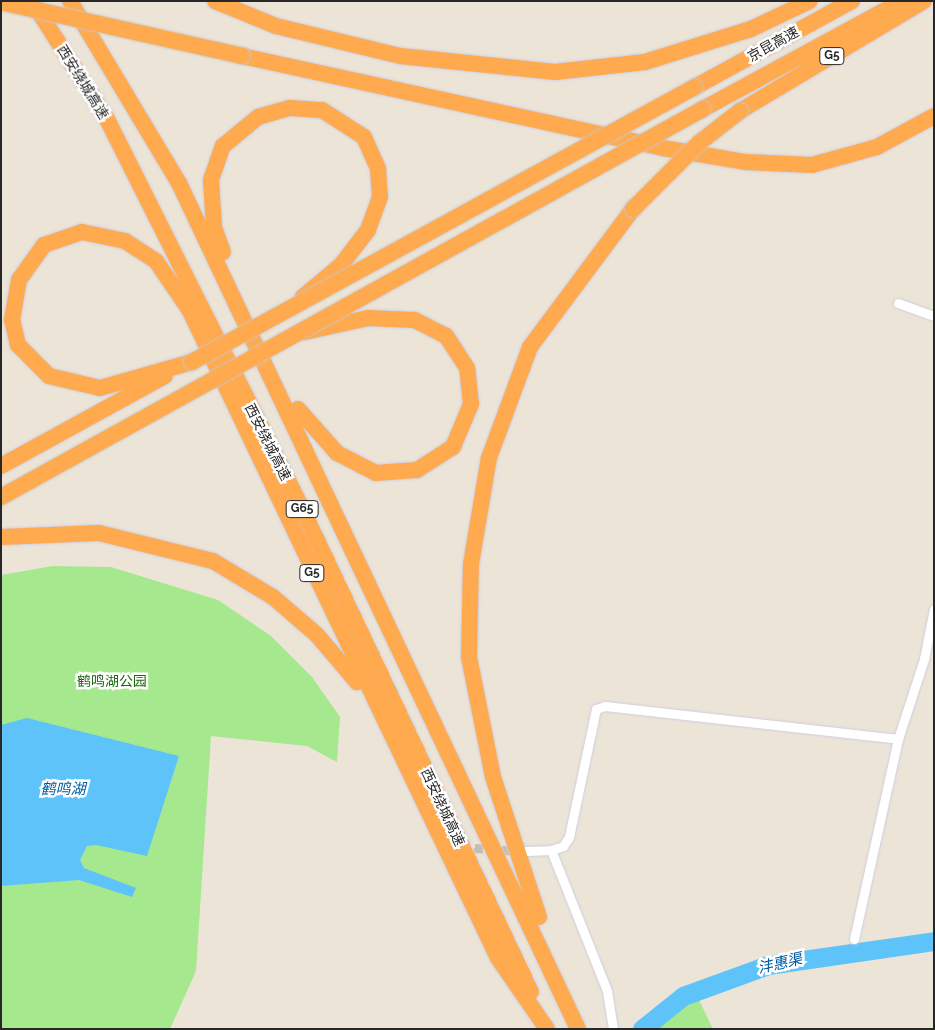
<!DOCTYPE html>
<meta charset="utf-8">
<style>
body{margin:0}
#map{position:relative;width:935px;height:1030px;overflow:hidden;background:#ece4d7;font-family:Raleway,"Noto Sans SC",sans-serif}
div>[style]{position:absolute}
.green>*{inset:0;background:#a5e88d}
.water>*{inset:0;background:#5ec3f9}
.river>*{height:19px;margin:-9.5px;padding:0 9.5px;transform-origin:9.5px;border-radius:9.5px;background:#5ec3f9}
.minor-tunnel>*{height:9px;margin-top:-4.5px;transform-origin:0;background:repeating-linear-gradient(90deg,#c5beb4 0 9px,transparent 0 13.5px)}
.roads{filter:drop-shadow(0 0 1px #cccee2) drop-shadow(0 0 1px #cccee2)}
.minor>*{height:9px;margin:-4.5px;padding:0 4.5px;transform-origin:4.5px;border-radius:4.5px;background:#fff}
.motorway>*{height:16px;margin:-8px;padding:0 8px;transform-origin:8px;border-radius:8px;background:#ffaa4f}
.bridges{filter:drop-shadow(0 0 1px #c7c7c7) drop-shadow(0 0 1px #c7c7c7)}
.motorway-bridge>*{height:16px;margin:-8px;padding:0 8px;transform-origin:8px;border-radius:8px;background:#ffaa4f}
span{translate:-50% -50%;white-space:nowrap;text-align:center;line-height:1.15;-webkit-text-stroke:5px #fff;paint-order:stroke}
.shield-label span{padding:1px 4px;background:#fff;border:1px solid;border-radius:4px;-webkit-text-stroke-width:0}
.shield-label{font-size:12px;color:#272727;font-weight:700}
.street-label{font-size:14px;color:#272727}
.park-label{font-size:14px;color:#1d6912}
.water-label{font-size:15px;color:#015da2;font-style:italic}
.frame{position:absolute;inset:0;border:2px solid #272727;pointer-events:none}
</style>
<div id="map">
<div class="green">
<div style="clip-path:polygon(53px 566px,111px 567px,218px 600px,271px 636px,312px 677px,340px 717px,337px 762px,307px 746px,211px 736px,196px 971px,170px 1029px,1px 1029px,1px 575px)"></div>
<div style="clip-path:polygon(699px 1000px,713px 1029px,646px 1029px,669px 1015px)"></div>
</div>
<div class="water">
<div style="clip-path:polygon(27px 718px,179px 756px,147px 856px,96px 845px,87px 846px,80px 860px,84px 868px,136px 888px,132px 897px,79px 880px,1px 886px,1px 725px)"></div>
</div>
<div class="river">
<div style="left:642px;top:1029px;width:53px;rotate:-38.8deg"></div>
<div style="left:683px;top:996px;width:90px;rotate:-20deg"></div>
<div style="left:768px;top:965px;width:168px;rotate:-8.2deg"></div>
</div>
<div class="minor-tunnel">
<div style="left:461px;top:847px;width:57px;rotate:4deg"></div>
</div>
<div class="roads">
<div class="minor">
<div style="left:898px;top:303px;width:38px;rotate:20deg"></div>
<div style="left:551px;top:850px;width:152px;rotate:68.3deg"></div>
<div style="left:607px;top:991px;width:38px;rotate:81deg"></div>
<div style="left:526px;top:851px;width:25px;rotate:-2deg"></div>
<div style="left:551px;top:850px;width:13px;rotate:-18deg"></div>
<div style="left:563px;top:846px;width:11px;rotate:-56deg"></div>
<div style="left:569px;top:837px;width:131px;rotate:-78.1deg"></div>
<div style="left:596px;top:709px;width:9px;rotate:-18deg"></div>
<div style="left:605px;top:706px;width:295px;rotate:6.4deg"></div>
<div style="left:854px;top:939px;width:205px;rotate:-77.6deg"></div>
<div style="left:898px;top:739px;width:84px;rotate:-72deg"></div>
<div style="left:924px;top:659px;width:51px;rotate:-78.7deg"></div>
</div>
<div class="motorway">
<div style="left:32px;top:1px;width:140px;rotate:57.6deg"></div>
<div style="left:107px;top:119px;width:447px;rotate:63.4deg"></div>
<div style="left:307px;top:519px;width:523px;rotate:64.66deg"></div>
<div style="left:70px;top:1px;width:212px;rotate:59.1deg"></div>
<div style="left:179px;top:183px;width:935px;rotate:64.75deg"></div>
<div style="left:215px;top:1px;width:66px;rotate:22.3deg"></div>
<div style="left:276px;top:26px;width:128px;rotate:13.6deg"></div>
<div style="left:400px;top:56px;width:156px;rotate:5.9deg"></div>
<div style="left:555px;top:72px;width:91px;rotate:-6.3deg"></div>
<div style="left:645px;top:62px;width:111px;rotate:-17.3deg"></div>
<div style="left:751px;top:29px;width:65px;rotate:-25.4deg"></div>
<div style="left:242px;top:56px;width:431px;rotate:12.3deg"></div>
<div style="left:663px;top:148px;width:83px;rotate:9.7deg"></div>
<div style="left:745px;top:162px;width:67px;rotate:2.6deg"></div>
<div style="left:812px;top:165px;width:67px;rotate:-15.5deg"></div>
<div style="left:877px;top:147px;width:65px;rotate:-28.5deg"></div>
<div style="left:695px;top:87px;width:179px;rotate:-28.7deg"></div>
<div style="left:703px;top:109px;width:226px;rotate:-28.5deg"></div>
<div style="left:740px;top:111px;width:214px;rotate:-30.9deg"></div>
<div style="left:223px;top:252px;width:27px;rotate:-110deg"></div>
<div style="left:214px;top:227px;width:47px;rotate:-93.7deg"></div>
<div style="left:211px;top:180px;width:36px;rotate:-71deg"></div>
<div style="left:223px;top:146px;width:45px;rotate:-39.6deg"></div>
<div style="left:258px;top:117px;width:33px;rotate:-16deg"></div>
<div style="left:290px;top:108px;width:32px;rotate:4deg"></div>
<div style="left:322px;top:110px;width:50px;rotate:32.7deg"></div>
<div style="left:364px;top:137px;width:35px;rotate:66deg"></div>
<div style="left:378px;top:169px;width:28px;rotate:86deg"></div>
<div style="left:380px;top:197px;width:35px;rotate:110deg"></div>
<div style="left:368px;top:230px;width:44px;rotate:127.6deg"></div>
<div style="left:341px;top:265px;width:50px;rotate:139.9deg"></div>
<div style="left:192px;top:362px;width:96px;rotate:164.2deg"></div>
<div style="left:100px;top:388px;width:52px;rotate:-166.8deg"></div>
<div style="left:49px;top:376px;width:44px;rotate:-135deg"></div>
<div style="left:18px;top:345px;width:26px;rotate:-103deg"></div>
<div style="left:12px;top:320px;width:41px;rotate:-80.1deg"></div>
<div style="left:19px;top:280px;width:43px;rotate:-54.5deg"></div>
<div style="left:44px;top:245px;width:40px;rotate:-18.9deg"></div>
<div style="left:82px;top:232px;width:44px;rotate:11.8deg"></div>
<div style="left:125px;top:241px;width:37px;rotate:33deg"></div>
<div style="left:156px;top:261px;width:60px;rotate:55.8deg"></div>
<div style="left:190px;top:311px;width:717px;rotate:64.54deg"></div>
<div style="left:498px;top:958px;width:86px;rotate:55.4deg"></div>
<div style="left:298px;top:409px;width:59px;rotate:48.4deg"></div>
<div style="left:337px;top:453px;width:44px;rotate:27.1deg"></div>
<div style="left:376px;top:473px;width:41px;rotate:-4.2deg"></div>
<div style="left:417px;top:470px;width:43px;rotate:-32.6deg"></div>
<div style="left:453px;top:447px;width:47px;rotate:-67.3deg"></div>
<div style="left:471px;top:404px;width:36px;rotate:-96deg"></div>
<div style="left:467px;top:368px;width:38px;rotate:-123deg"></div>
<div style="left:446px;top:336px;width:36px;rotate:-153deg"></div>
<div style="left:414px;top:320px;width:46px;rotate:-177.5deg"></div>
<div style="left:368px;top:318px;width:66px;rotate:167.7deg"></div>
<div style="left:1px;top:466px;width:187px;rotate:-28.8deg"></div>
<div style="left:1px;top:537px;width:98px;rotate:-2.3deg"></div>
<div style="left:99px;top:533px;width:117px;rotate:13.8deg"></div>
<div style="left:213px;top:561px;width:70px;rotate:31deg"></div>
<div style="left:273px;top:597px;width:58px;rotate:40.8deg"></div>
<div style="left:317px;top:635px;width:62px;rotate:49.6deg"></div>
<div style="left:539px;top:917px;width:147px;rotate:-108.2deg"></div>
<div style="left:493px;top:777px;width:122px;rotate:-101.3deg"></div>
<div style="left:469px;top:657px;width:93px;rotate:-88.8deg"></div>
<div style="left:471px;top:564px;width:108px;rotate:-80.4deg"></div>
<div style="left:489px;top:458px;width:118px;rotate:-69.7deg"></div>
<div style="left:530px;top:347px;width:172px;rotate:-53.3deg"></div>
</div>
</div>
<div class="bridges">
<div class="motorway-bridge">
<div style="left:1px;top:2px;width:247px;rotate:12.6deg"></div>
<div style="left:633px;top:209px;width:93px;rotate:-45deg"></div>
<div style="left:699px;top:143px;width:52px;rotate:-38deg"></div>
<div style="left:192px;top:362px;width:573px;rotate:-28.67deg"></div>
<div style="left:1px;top:497px;width:802px;rotate:-28.93deg"></div>
</div>
</div>
<div class="shield-label">
<span style="left:832px;top:56px">G5</span>
<span style="left:302px;top:509px">G65</span>
<span style="left:312px;top:573px">G5</span>
</div>
<div class="street-label">
<span style="left:773px;top:44px;rotate:-29deg">京昆高速</span>
<span style="left:83px;top:82px;rotate:58deg">西安绕城高速</span>
<span style="left:268px;top:442px;rotate:63deg">西安绕城高速</span>
<span style="left:443px;top:807px;rotate:65deg">西安绕城高速</span>
</div>
<div class="park-label">
<span style="left:112px;top:681px">鹤鸣湖公园</span>
</div>
<div class="water-label">
<span style="left:63px;top:790px">鹤鸣湖</span>
<span style="left:780px;top:964px;rotate:-13deg">沣惠渠</span>
</div>
<div class="frame"></div>
</div>
